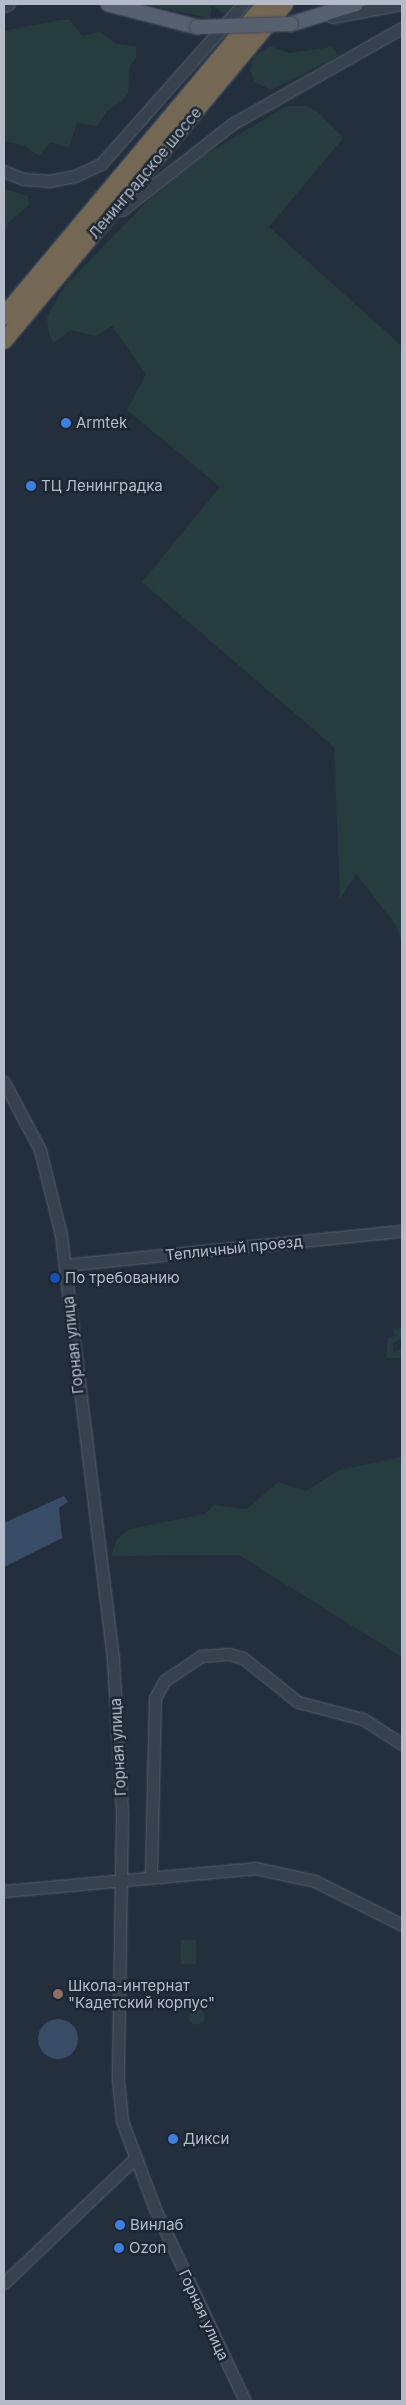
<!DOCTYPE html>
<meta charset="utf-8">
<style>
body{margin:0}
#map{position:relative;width:406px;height:2405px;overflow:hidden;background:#242f3e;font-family:Inter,sans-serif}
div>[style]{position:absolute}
.green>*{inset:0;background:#263c3f;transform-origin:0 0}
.round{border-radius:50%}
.water>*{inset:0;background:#394c67}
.roads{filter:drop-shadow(0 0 1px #565f6c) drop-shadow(0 0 1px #565f6c)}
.minor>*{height:11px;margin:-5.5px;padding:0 5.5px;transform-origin:5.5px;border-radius:5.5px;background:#38414e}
.major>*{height:14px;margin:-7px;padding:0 7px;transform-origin:7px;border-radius:7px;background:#56606e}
.highway>*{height:16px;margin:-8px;padding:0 8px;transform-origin:8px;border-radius:8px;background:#746855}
.bridges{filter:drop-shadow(0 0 1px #414a57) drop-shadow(0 0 1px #414a57)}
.major-bridge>*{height:14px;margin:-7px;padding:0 7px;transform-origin:7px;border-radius:7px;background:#56606e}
.dots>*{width:14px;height:14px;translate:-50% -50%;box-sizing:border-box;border:2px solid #1d2633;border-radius:50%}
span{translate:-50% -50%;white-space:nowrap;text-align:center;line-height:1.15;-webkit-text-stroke:5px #1d2633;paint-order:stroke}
.street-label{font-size:15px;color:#b4bcc9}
.poi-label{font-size:15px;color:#b4bcc9}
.left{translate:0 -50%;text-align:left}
.frame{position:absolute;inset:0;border:5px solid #b4bcc9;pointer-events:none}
</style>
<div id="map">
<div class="green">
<div style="clip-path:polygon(142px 4px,234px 4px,225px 15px,212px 6px,210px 18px)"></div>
<div style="clip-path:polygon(60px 20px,70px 20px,82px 36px,100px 32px,116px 44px,136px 46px,136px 58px,130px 66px,128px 93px,122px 101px,107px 111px,97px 126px,77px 123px,69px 148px,51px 142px,39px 156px,24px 145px,4px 141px,4px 31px)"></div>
<div style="clip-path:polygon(270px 46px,289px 53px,332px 47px,339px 56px,271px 90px,255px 82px,250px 70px,254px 56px)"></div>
<div style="clip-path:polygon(286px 106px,306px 106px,318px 112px,343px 138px,269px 227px,402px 346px,402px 944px,396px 925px,356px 874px,340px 899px,334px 747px,142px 582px,220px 487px,127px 410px,146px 374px,112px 326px,96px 336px,70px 330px,54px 343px,49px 335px,47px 317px,64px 287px,150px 198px,204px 156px)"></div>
<div style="clip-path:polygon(4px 189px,28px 196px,29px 205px,7px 224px,4px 244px)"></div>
<div style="clip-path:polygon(402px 1327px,402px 1338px,392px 1344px,394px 1352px,402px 1348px,402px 1358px,386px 1358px,388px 1337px,395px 1336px,393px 1329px)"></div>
<div style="clip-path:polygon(402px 1457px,402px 1657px,239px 1555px,111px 1556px,117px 1539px,130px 1529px,205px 1514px,214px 1505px,247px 1509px,278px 1482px,306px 1491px,339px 1470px)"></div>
<div style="left:181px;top:1940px;width:15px;height:24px"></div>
<div class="round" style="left:189px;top:2009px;width:16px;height:16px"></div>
</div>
<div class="water">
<div style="clip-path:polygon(64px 1496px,68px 1502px,59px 1508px,62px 1538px,4px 1567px,4px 1523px)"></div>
<div class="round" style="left:38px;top:2019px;width:40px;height:40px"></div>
</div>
<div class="roads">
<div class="minor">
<div style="left:4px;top:6px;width:5px;rotate:-22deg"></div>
<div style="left:332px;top:17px;width:71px;rotate:-10.5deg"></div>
<div style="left:4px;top:171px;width:21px;rotate:23deg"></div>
<div style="left:23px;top:179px;width:26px;rotate:4deg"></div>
<div style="left:49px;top:181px;width:26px;rotate:-11deg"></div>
<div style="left:75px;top:176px;width:29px;rotate:-25deg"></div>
<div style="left:101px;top:164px;width:214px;rotate:-48.4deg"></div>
<div style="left:122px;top:210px;width:140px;rotate:-38deg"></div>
<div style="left:232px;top:124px;width:195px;rotate:-29.5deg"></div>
<div style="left:4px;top:1082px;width:77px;rotate:62.1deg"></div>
<div style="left:40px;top:1150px;width:88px;rotate:76.1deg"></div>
<div style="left:61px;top:1235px;width:428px;rotate:83deg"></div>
<div style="left:113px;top:1660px;width:153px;rotate:86.6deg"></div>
<div style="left:122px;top:1813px;width:266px;rotate:90.9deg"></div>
<div style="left:118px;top:2079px;width:42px;rotate:84.6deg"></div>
<div style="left:122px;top:2121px;width:94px;rotate:69.4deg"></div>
<div style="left:155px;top:2209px;width:212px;rotate:64.9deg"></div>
<div style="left:65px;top:1265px;width:339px;rotate:-5.8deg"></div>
<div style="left:151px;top:1874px;width:176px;rotate:-88.7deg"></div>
<div style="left:155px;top:1698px;width:19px;rotate:-62deg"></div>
<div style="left:164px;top:1681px;width:45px;rotate:-34deg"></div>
<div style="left:201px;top:1656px;width:28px;rotate:-4deg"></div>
<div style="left:229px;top:1654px;width:15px;rotate:16deg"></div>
<div style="left:243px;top:1658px;width:70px;rotate:38.7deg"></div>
<div style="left:298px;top:1702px;width:67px;rotate:14.7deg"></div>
<div style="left:363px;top:1719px;width:46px;rotate:32.7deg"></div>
<div style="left:4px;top:1891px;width:252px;rotate:-5.2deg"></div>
<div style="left:255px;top:1868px;width:61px;rotate:12.2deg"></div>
<div style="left:315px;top:1881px;width:97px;rotate:26.8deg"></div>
<div style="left:4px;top:2283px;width:180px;rotate:-43.6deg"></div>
</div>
<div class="major">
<div style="left:108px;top:4px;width:92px;rotate:14.5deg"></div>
<div style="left:291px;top:24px;width:68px;rotate:-17.1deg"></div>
</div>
<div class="highway">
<div style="left:4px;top:316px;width:407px;rotate:-50.1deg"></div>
<div style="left:4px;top:341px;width:439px;rotate:-50.2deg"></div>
</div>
</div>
<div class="bridges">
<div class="major-bridge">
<div style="left:197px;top:27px;width:94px;rotate:-1.8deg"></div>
</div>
</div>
<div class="dots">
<div style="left:66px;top:423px;background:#3f7fe0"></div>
<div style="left:31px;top:486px;background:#3f7fe0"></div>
<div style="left:55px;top:1278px;background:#1a4fb4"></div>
<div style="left:58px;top:1994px;background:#8d6e63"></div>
<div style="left:173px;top:2139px;background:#3f7fe0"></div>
<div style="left:120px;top:2225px;background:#3f7fe0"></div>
<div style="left:119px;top:2248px;background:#3f7fe0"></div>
</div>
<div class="street-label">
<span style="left:145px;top:173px;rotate:-50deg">Ленинградское шоссе</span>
<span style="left:234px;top:1248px;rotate:-6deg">Тепличный проезд</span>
<span style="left:73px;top:1345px;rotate:-96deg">Горная улица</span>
<span style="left:118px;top:1747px;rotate:-93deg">Горная улица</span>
<span style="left:204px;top:2315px;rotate:65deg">Горная улица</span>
</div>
<div class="poi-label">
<span class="left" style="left:76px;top:423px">Armtek</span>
<span class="left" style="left:41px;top:486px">ТЦ Ленинградка</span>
<span class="left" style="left:65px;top:1278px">По требованию</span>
<span class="left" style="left:68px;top:1994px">Школа-интернат<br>"Кадетский корпус"</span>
<span class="left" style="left:183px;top:2139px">Дикси</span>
<span class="left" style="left:130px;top:2225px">Винлаб</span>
<span class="left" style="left:129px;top:2248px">Ozon</span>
</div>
<div class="frame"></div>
</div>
